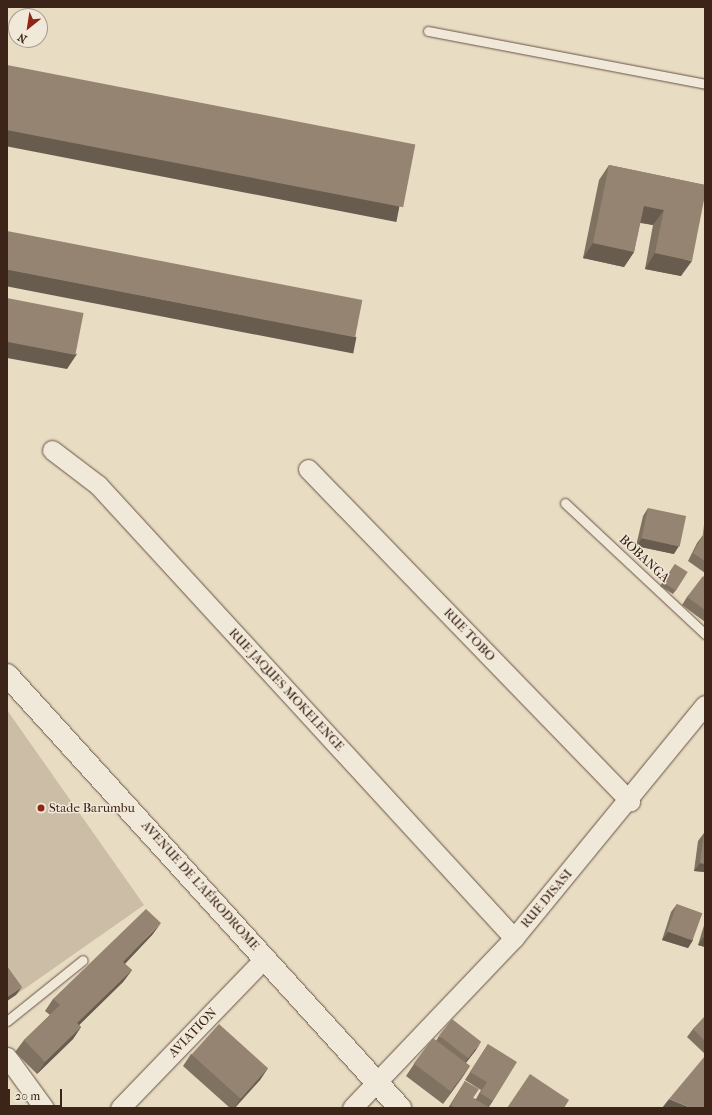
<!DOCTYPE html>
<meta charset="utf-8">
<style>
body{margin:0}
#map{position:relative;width:712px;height:1115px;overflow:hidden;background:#e8dcc3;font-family:"IM FELL French Canon",serif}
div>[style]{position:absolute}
.green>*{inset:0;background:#cbbda6}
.roads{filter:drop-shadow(0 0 1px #675243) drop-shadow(0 0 1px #675243)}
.service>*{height:9px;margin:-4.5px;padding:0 4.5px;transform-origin:4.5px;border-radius:4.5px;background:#f0e8d8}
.minor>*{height:19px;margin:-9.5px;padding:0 9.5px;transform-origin:9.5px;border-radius:9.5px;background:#f0e8d8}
.tertiary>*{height:22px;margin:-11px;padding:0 11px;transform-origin:11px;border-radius:11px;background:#f0e8d8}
.wall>*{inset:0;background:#807261}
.shaded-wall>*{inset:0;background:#685c4f;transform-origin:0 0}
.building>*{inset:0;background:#958471;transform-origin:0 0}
.dots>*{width:11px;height:11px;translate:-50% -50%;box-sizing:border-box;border:2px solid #f0e8d8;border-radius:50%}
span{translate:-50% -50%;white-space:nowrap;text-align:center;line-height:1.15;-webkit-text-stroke:3px #f0e8d8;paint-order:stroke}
.street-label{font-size:13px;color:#3c2418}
.poi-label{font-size:13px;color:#3c2418}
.left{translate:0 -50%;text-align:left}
.frame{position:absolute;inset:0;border:8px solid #3c2418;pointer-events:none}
.north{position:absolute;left:8px;top:8px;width:40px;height:40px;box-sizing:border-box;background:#f0e8d8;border:1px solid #a89a8b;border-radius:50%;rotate:210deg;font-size:11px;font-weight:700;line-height:16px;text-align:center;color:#3c2418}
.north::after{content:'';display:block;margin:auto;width:14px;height:18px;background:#8f2418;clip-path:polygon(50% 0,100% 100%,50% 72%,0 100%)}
.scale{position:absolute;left:8px;top:1089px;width:54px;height:18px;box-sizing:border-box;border:2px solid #3c2418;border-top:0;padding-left:5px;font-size:12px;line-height:14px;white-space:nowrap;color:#3c2418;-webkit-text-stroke:3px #f0e8d8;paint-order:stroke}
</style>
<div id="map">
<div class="green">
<div style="clip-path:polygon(7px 710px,144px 905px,7px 1001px)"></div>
</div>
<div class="roads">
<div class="service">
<div style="left:428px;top:31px;width:282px;rotate:10.8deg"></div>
<div style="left:565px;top:503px;width:192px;rotate:43.1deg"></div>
<div style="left:7px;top:1021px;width:97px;rotate:-38.8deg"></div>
</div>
<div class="minor">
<div style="left:52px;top:450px;width:58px;rotate:37.3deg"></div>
<div style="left:98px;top:485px;width:615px;rotate:47.44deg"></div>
<div style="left:308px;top:469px;width:463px;rotate:45.9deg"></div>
<div style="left:7px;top:1057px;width:63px;rotate:54deg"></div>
<div style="left:120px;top:1108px;width:209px;rotate:-46deg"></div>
<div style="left:352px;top:1108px;width:235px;rotate:-46.4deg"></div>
<div style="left:514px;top:938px;width:301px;rotate:-50.7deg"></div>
</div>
<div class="tertiary">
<div style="left:7px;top:675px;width:585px;rotate:47.77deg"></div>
</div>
</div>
<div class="wall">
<div style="clip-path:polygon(609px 165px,705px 185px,681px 276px,645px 269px,653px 225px,640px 223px,634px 252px,624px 267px,583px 258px,599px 180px)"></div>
<div style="clip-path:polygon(648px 508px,674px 554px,636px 546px,643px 516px)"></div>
<div style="clip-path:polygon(705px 515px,705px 535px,703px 535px)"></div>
<div style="clip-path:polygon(703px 535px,705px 537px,705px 573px,688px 561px,697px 543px)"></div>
<div style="clip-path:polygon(675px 564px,676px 590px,673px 594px,660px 586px)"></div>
<div style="clip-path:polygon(705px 578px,705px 622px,682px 605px,687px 597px)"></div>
<div style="clip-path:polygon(704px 833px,705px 872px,694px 871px,698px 841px)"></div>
<div style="clip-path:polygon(677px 904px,693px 940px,688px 948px,662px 940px,671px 912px)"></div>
<div style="clip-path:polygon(705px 922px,705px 947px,698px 945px)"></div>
<div style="clip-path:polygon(153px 934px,125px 964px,132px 970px,123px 982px,79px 1025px,81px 1027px,73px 1039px,37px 1074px,15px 1052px,24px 1040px,50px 1015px,45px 1011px,53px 999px)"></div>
<div style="clip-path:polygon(705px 1017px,705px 1054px,687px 1037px,693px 1029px)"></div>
<div style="clip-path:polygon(439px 1036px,476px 1050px,466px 1063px,470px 1066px,443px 1104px,406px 1076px,414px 1064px,436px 1041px)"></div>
<div style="clip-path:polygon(488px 1044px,493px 1101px,489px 1107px,490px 1108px,448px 1108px,465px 1081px,473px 1098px,476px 1099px,481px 1090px,465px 1080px)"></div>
<div style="clip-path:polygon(191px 1054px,268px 1068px,260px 1080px,235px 1108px,230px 1108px,183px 1066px)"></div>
</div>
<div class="shaded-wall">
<div style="left:7px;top:129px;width:400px;height:17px;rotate:11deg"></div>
<div style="clip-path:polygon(644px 206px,664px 210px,653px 225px,633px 221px)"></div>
<div style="clip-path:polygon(593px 243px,634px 252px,624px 267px,583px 258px)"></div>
<div style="clip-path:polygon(655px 253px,692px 261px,681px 276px,645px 269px)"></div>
<div style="left:7px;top:269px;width:356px;height:17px;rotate:11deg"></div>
<div style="clip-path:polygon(7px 341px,77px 354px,67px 369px,7px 358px)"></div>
<div style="clip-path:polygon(642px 538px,679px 546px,674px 554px,636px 546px)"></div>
<div style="clip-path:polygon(700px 863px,705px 864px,705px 872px,694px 871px)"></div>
<div style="clip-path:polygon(161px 923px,153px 934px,115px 974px,123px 962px)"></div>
<div style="clip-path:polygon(668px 932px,693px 940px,688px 948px,662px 940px)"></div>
<div style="clip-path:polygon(704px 937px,705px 938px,705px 947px,698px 945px)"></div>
<div style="clip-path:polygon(132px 970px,123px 982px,69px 1035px,77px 1023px)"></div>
<div style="clip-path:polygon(22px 987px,16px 995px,7px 1001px,7px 997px)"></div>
<div style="clip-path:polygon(81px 1027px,73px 1039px,37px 1074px,45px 1062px)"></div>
<div style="clip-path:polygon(481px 1042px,476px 1050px,463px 1066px,468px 1058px)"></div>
<div style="clip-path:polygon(470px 1066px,462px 1078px,443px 1104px,451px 1092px)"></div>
<div style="clip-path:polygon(268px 1068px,260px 1080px,234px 1108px,241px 1098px)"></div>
<div style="clip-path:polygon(669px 1099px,691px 1108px,662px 1108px)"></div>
</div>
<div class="building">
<div style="left:7px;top:65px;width:416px;height:64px;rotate:11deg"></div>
<div style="clip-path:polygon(609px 165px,705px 185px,705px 195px,692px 261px,655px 253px,664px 210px,644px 206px,634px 252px,593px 243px)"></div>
<div style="left:7px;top:231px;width:362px;height:38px;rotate:11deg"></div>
<div style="left:7px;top:298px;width:78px;height:43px;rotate:11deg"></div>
<div style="left:648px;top:508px;width:39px;height:31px;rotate:12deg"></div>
<div style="clip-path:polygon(703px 535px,705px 537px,705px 561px,693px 553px)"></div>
<div style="left:675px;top:564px;width:15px;height:22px;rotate:32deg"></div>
<div style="clip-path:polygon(703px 576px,705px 578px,705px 610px,687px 597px)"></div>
<div style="clip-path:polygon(704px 833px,705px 833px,705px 864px,700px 863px)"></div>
<div style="left:677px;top:904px;width:27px;height:29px;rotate:20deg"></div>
<div style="clip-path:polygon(146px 909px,161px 923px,123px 962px,132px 970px,77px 1023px,81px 1027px,45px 1062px,24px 1040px,60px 1005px,53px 999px)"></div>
<div style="clip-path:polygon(7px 966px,22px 987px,7px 997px)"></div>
<div style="clip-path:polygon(704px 1017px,705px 1017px,705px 1041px,693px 1029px)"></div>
<div style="left:452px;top:1019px;width:37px;height:21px;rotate:38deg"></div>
<div style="left:219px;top:1024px;width:66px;height:41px;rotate:42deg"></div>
<div style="left:433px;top:1038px;width:46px;height:32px;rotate:37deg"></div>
<div style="clip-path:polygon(488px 1044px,517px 1062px,493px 1101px,480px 1093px,487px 1082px,470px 1072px)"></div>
<div style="clip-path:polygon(705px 1056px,705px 1108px,691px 1108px,669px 1099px)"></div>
<div style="clip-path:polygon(530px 1074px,569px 1100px,564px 1108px,507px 1108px)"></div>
<div style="clip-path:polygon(465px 1081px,479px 1089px,473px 1098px,490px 1108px,456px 1108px,451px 1105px)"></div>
</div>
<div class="dots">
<div style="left:41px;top:808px;background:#8f2418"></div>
</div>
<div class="street-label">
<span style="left:644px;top:559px;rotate:43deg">BOBANGA</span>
<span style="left:469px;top:635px;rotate:46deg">RUE TOBO</span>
<span style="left:286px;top:690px;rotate:47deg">RUE JAQUES MOKELENGE</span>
<span style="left:200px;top:886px;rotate:48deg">AVENUE DE L’AÉRODROME</span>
<span style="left:547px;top:899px;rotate:-50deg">RUE DISASI</span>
<span style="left:193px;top:1033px;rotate:-46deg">AVIATION</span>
</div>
<div class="poi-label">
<span class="left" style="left:49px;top:808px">Stade Barumbu</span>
</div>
<div class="frame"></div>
<div class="north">N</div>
<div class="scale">20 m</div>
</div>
